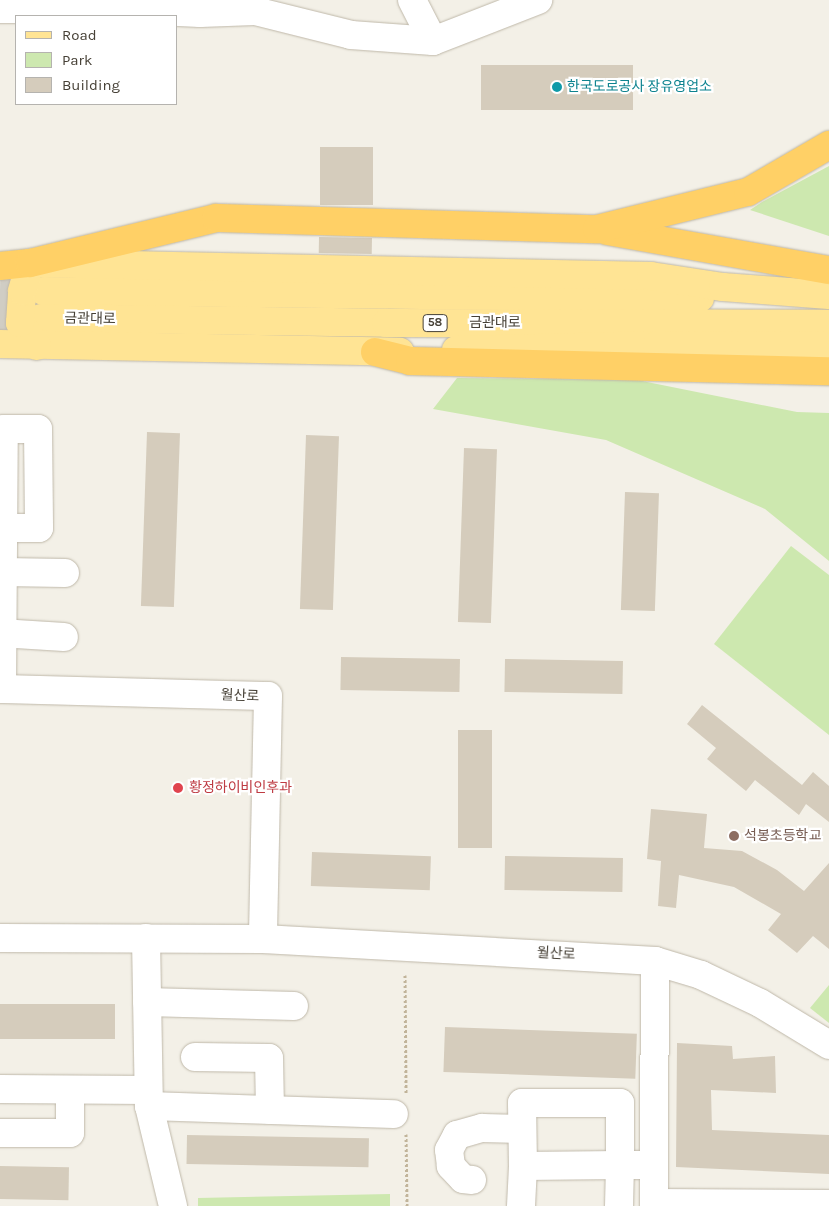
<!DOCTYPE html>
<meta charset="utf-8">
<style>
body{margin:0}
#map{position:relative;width:829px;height:1206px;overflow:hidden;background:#f3f0e7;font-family:Karla,"Noto Sans KR",sans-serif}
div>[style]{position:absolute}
.green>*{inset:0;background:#cde8af}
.building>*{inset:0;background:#d5ccbc;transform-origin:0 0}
.major-tunnel>*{height:28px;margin-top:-14px;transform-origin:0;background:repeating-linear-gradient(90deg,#d0cdc4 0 28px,transparent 0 42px)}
.path>*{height:3px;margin-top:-1.5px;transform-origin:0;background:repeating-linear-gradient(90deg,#c1b49a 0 2.5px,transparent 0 5px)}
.roads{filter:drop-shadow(0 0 1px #bfb8a9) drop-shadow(0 0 1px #bfb8a9)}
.minor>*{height:28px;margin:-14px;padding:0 14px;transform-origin:14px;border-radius:14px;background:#fff}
.major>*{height:28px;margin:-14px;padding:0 14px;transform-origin:14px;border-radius:14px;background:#ffe494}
.highway>*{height:28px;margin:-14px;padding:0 14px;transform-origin:14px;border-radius:14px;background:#ffd066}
.dots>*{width:14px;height:14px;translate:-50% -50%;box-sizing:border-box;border:2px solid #fff;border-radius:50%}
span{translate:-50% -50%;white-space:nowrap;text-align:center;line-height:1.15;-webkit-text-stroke:4.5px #fff;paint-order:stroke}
.shield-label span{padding:1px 4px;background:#fff;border:1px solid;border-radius:4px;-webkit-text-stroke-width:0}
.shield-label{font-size:12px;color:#464036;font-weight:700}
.culture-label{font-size:14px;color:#0d838f}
.left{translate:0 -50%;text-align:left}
.street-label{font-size:14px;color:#464036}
.health-label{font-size:14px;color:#be3a42}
.education-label{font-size:14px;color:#785e54}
.legend{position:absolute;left:15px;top:15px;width:162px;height:90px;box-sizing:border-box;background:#fff;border:1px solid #b5b3af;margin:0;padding:6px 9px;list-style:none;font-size:15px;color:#464036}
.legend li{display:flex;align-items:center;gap:10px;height:25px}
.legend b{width:25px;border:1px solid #b5b3af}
</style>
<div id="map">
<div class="green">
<div style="clip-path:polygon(829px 166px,829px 236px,750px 210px,762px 202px)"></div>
<div style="clip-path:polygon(457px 378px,637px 380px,797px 412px,829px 413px,829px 561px,765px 509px,606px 440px,433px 409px)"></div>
<div style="clip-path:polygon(791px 546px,829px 575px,829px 735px,714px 644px)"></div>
<div style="clip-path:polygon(829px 985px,829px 1023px,810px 1008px)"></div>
<div style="clip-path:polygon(390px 1194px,390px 1206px,198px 1206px,198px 1198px)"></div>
</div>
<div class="building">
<div style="left:481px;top:65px;width:152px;height:45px"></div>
<div style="left:320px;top:147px;width:53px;height:58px"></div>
<div style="left:319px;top:237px;width:53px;height:16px;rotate:1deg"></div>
<div style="left:147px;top:432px;width:33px;height:174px;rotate:2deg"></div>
<div style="left:306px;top:435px;width:33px;height:174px;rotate:2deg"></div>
<div style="left:464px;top:448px;width:33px;height:174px;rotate:2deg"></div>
<div style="left:625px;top:492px;width:34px;height:118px;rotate:2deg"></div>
<div style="left:341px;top:657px;width:119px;height:33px;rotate:1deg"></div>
<div style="left:505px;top:659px;width:118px;height:33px;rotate:1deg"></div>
<div style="clip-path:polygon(702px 705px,802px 785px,813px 772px,829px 786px,829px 822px,806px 804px,799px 815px,755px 780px,746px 791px,707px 759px,716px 748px,687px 724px)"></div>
<div style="left:458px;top:730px;width:34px;height:118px"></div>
<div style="clip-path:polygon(651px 809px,707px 814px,704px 848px,742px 851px,777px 870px,804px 891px,829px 863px,829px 949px,813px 936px,797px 953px,768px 930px,781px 914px,734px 887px,679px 875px,676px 908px,658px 906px,661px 861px,647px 859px)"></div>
<div style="left:312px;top:852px;width:119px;height:34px;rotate:2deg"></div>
<div style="left:505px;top:856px;width:118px;height:34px;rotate:1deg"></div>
<div style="left:0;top:1004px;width:115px;height:35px"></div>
<div style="left:445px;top:1027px;width:192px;height:45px;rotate:2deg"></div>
<div style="clip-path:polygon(677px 1043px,732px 1046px,733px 1059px,775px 1056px,776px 1093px,711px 1090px,712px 1130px,829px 1135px,829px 1174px,676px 1167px)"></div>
<div style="left:187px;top:1135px;width:182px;height:29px;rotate:1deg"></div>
<div style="left:0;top:1166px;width:69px;height:33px;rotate:1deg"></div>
</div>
<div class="major-tunnel">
<div style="left:0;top:290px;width:43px;rotate:1.3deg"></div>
<div style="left:0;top:318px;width:41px"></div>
</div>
<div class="path">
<div style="left:405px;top:975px;width:118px;rotate:89.5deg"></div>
<div style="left:406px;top:1134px;width:72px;rotate:89.2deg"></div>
</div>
<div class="roads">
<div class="minor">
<div style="left:105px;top:0;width:14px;rotate:39deg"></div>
<div style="left:116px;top:9px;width:84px;rotate:2.7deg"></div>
<div style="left:200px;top:13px;width:55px;rotate:-2.1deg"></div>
<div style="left:255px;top:11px;width:99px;rotate:14deg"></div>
<div style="left:351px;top:35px;width:82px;rotate:4.2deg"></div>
<div style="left:433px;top:41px;width:46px;rotate:-117.1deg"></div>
<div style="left:0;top:9px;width:116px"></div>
<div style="left:433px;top:41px;width:113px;rotate:-21.3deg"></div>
<div style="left:3px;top:572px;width:62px;rotate:0.9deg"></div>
<div style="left:0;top:633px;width:64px;rotate:3.6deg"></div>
<div style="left:0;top:689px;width:268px;rotate:1.5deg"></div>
<div style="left:268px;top:696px;width:243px;rotate:91.2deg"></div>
<div style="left:2px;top:689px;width:260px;rotate:-89.6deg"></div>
<div style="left:4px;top:429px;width:34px"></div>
<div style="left:38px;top:429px;width:99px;rotate:89.4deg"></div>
<div style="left:39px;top:528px;width:35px;rotate:180deg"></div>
<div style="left:0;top:938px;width:263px;rotate:0.2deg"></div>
<div style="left:263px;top:939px;width:393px;rotate:3.2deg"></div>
<div style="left:655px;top:961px;width:48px;rotate:16.9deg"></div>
<div style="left:701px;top:975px;width:65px;rotate:25.4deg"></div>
<div style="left:760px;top:1003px;width:81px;rotate:31.3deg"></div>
<div style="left:146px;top:938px;width:168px;rotate:89deg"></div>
<div style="left:149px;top:1106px;width:103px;rotate:76.5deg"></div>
<div style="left:147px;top:1002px;width:147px;rotate:1.6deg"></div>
<div style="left:195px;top:1057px;width:74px;rotate:0.8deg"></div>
<div style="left:269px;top:1058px;width:52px;rotate:88.9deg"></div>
<div style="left:0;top:1089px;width:148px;rotate:0.4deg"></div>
<div style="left:149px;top:1106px;width:245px;rotate:1.9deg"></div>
<div style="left:0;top:1133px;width:70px"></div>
<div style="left:70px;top:1133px;width:43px;rotate:-90deg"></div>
<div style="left:472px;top:1180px;width:9px;rotate:-174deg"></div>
<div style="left:463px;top:1179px;width:18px;rotate:-133deg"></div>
<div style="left:451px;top:1166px;width:16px;rotate:-97deg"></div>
<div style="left:449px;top:1150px;width:17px;rotate:-62deg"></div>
<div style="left:457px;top:1135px;width:26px;rotate:-16deg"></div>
<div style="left:482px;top:1128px;width:40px;rotate:1.4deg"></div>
<div style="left:654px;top:1203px;width:175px;rotate:0.3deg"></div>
<div style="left:521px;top:1206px;width:40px;rotate:-87.1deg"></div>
<div style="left:619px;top:1206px;width:41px;rotate:-88.6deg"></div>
<div style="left:620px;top:1165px;width:62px;rotate:-90deg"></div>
<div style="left:620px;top:1103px;width:98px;rotate:180deg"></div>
<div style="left:522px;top:1103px;width:63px;rotate:89.1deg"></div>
<div style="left:523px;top:1166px;width:97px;rotate:-0.6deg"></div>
<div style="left:620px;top:1165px;width:34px"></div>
<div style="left:654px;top:1206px;width:245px;rotate:-89.8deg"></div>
</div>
<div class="major">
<div style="left:43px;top:291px;width:657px;rotate:0.61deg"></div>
<div style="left:41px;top:318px;width:345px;rotate:0.8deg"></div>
<div style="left:386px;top:323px;width:443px;rotate:0.1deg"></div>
<div style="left:0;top:344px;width:400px;rotate:1.1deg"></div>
<div style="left:37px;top:346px;width:29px;rotate:-126deg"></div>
<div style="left:20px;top:323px;width:32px;rotate:-86deg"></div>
<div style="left:22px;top:291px;width:29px;rotate:-74deg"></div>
<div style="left:30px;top:263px;width:621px;rotate:1.2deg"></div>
<div style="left:651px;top:276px;width:73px;rotate:8.7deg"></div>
<div style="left:723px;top:287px;width:106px;rotate:4.3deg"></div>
<div style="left:456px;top:350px;width:201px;rotate:-1.4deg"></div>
<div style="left:657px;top:345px;width:172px;rotate:0.3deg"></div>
</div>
<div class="highway">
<div style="left:607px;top:231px;width:225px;rotate:10deg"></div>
<div style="left:0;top:266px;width:30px;rotate:-6deg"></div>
<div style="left:30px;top:263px;width:191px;rotate:-13.6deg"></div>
<div style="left:216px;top:218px;width:381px;rotate:1.7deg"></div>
<div style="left:597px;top:229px;width:155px;rotate:-13.8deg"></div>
<div style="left:748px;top:192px;width:94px;rotate:-30.1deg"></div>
<div style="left:375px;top:352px;width:36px;rotate:14deg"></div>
<div style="left:410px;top:361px;width:419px;rotate:1.4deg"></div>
</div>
</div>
<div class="dots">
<div style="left:557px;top:87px;background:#0f9aa8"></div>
<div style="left:178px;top:788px;background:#e0444e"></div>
<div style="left:734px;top:836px;background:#8d6e63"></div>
</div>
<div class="shield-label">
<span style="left:435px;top:323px">58</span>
</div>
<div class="culture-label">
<span class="left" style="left:567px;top:87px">한국도로공사 장유영업소</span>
</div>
<div class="street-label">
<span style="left:90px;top:319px;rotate:1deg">금관대로</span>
<span style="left:495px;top:323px">금관대로</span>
<span style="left:240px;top:696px;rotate:2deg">월산로</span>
<span style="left:556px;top:954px;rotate:3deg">월산로</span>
</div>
<div class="health-label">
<span class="left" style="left:189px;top:788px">황정하이비인후과</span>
</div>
<div class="education-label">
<span class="left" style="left:744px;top:836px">석봉초등학교</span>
</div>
<ul class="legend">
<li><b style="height:6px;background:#ffe494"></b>Road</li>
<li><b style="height:14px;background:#cde8af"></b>Park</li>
<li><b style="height:14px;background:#d5ccbc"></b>Building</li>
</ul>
</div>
